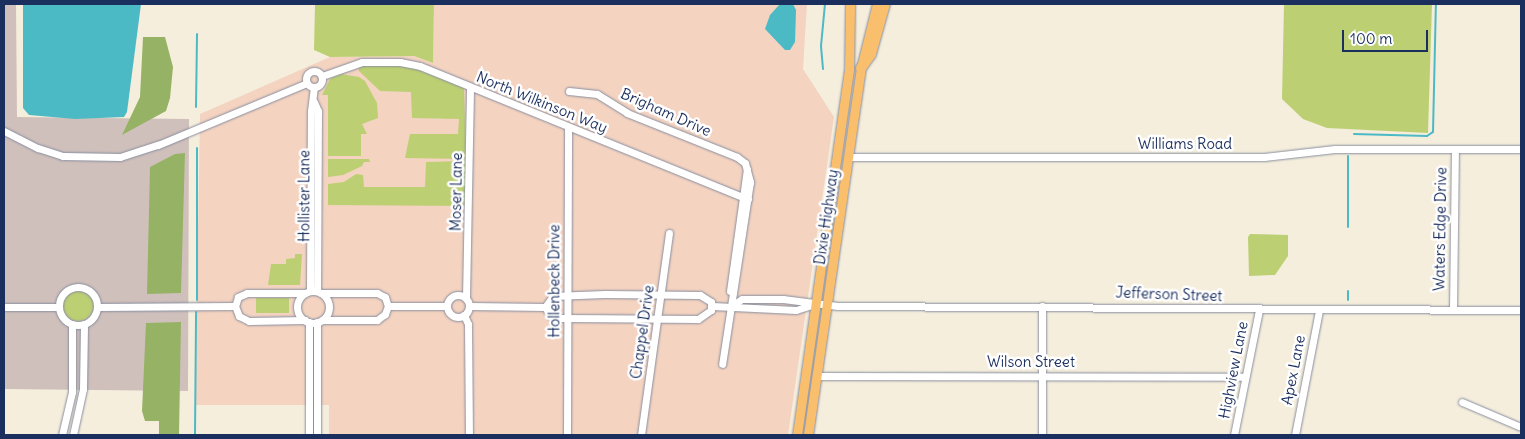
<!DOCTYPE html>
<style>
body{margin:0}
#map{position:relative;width:1525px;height:439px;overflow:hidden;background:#f5eedd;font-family:Delius,sans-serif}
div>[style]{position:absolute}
.built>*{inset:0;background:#f4d3c1}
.industrial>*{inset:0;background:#d0c0bc}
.green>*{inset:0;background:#bccf73;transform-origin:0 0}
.round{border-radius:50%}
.forest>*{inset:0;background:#95b265}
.water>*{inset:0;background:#4cbac5}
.stream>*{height:2px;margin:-1px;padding:0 1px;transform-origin:1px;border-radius:1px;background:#4cbac5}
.roads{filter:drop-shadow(0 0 1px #888e9e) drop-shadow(0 0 1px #888e9e)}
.minor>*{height:7px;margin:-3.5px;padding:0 3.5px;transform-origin:3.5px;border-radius:3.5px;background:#fff}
.minor>.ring{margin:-3.5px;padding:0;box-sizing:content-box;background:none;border:7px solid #fff;border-radius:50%}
.major>*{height:9px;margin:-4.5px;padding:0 4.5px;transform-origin:4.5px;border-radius:4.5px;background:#f9bf6d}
.highway>*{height:10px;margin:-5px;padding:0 5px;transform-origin:5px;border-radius:5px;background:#f9bf6d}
span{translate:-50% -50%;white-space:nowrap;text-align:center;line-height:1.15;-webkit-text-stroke:5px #fff;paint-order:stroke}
.street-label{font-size:15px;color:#1b2f5e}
.frame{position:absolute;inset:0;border:5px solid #1b2f5e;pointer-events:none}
.scale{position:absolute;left:1342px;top:30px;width:86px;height:22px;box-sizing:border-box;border:2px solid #1b2f5e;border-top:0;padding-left:6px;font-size:15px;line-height:18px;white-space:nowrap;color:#1b2f5e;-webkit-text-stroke:4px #fff;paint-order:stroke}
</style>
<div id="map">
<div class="built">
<div style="clip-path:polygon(434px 4px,807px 4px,803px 69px,834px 117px,788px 435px,329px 435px,329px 405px,195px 405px,200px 114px,330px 57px,414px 56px,433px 63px)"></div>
</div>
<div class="industrial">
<div style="clip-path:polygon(4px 4px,16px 4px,17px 117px,189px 119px,188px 391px,4px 389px)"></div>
</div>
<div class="green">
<div style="clip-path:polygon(315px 4px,434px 4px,433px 63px,414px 56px,330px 57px,314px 50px)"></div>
<div style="clip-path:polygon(1284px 4px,1432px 4px,1428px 133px,1327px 128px,1303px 119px,1282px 99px)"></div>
<div style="clip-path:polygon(358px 66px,408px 66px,464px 88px,466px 159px,405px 158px,410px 134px,458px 134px,459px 119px,412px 118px,411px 92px,380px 91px,359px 71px)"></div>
<div style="clip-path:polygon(341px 74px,359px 77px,365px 81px,377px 103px,378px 118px,362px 124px,367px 134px,361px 134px,361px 156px,328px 156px,328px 95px,322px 95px,330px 79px)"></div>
<div style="clip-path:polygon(328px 159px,369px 159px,370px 162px,364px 162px,362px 166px,343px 175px,328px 177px)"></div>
<div style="clip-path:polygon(466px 161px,466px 206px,328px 205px,328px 184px,344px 182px,356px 174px,363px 175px,364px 187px,425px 187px,426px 162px)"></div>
<div style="clip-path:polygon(1250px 234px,1288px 235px,1288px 256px,1275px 275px,1249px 276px,1248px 237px)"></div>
<div style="clip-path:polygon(295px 254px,302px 254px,300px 285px,268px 285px,271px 264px,286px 264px,286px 259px,295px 258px)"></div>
<div class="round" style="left:63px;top:291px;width:30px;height:30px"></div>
<div style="left:256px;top:298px;width:33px;height:15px"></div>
</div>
<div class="forest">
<div style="clip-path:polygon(143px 37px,165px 37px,173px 67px,170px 98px,166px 111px,122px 135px,140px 97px)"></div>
<div style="clip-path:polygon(185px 153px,181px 293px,147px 294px,150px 167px,175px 154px)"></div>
<div style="clip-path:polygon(181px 322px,179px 435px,159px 435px,159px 421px,145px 421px,142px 411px,146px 323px)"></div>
</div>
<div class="water">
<div style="clip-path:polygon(23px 4px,141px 4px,127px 112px,124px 117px,75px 119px,29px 115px,23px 108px)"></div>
<div style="clip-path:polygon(780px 4px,793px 4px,796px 10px,795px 42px,790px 50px,785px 50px,765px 29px,770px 15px)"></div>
</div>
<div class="stream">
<div style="left:823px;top:69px;width:23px;rotate:-95deg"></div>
<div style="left:821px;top:46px;width:42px;rotate:-84.6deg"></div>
<div style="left:196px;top:107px;width:73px;rotate:-89.2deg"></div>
<div style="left:1354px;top:134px;width:73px;rotate:1.6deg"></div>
<div style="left:1427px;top:136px;width:7px;rotate:-34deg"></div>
<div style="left:1433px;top:132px;width:128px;rotate:-88.7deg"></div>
<div style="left:197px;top:148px;width:152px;rotate:90deg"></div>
<div style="left:1348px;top:227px;width:71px;rotate:-90deg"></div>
<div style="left:1348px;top:300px;width:9px;rotate:-90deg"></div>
<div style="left:195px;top:435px;width:123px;rotate:-89.5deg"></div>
</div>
<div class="roads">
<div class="minor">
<div class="ring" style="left:306px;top:71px;width:9px;height:9px"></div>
<div style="left:322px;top:76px;width:42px;rotate:-19.3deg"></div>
<div style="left:362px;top:62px;width:38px"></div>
<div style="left:400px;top:62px;width:20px;rotate:11deg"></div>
<div style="left:420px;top:66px;width:354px;rotate:22.1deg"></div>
<div style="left:569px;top:91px;width:28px;rotate:6deg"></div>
<div style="left:597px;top:94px;width:36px;rotate:32deg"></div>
<div style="left:627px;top:113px;width:118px;rotate:21.8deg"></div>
<div style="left:737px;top:157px;width:10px;rotate:37deg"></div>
<div style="left:745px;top:163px;width:20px;rotate:75deg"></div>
<div style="left:750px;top:182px;width:184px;rotate:98.7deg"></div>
<div style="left:314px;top:102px;width:10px;rotate:66deg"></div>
<div style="left:318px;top:111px;width:180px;rotate:90.3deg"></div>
<div style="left:4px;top:131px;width:38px;rotate:27deg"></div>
<div style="left:38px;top:148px;width:26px;rotate:18deg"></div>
<div style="left:63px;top:156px;width:57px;rotate:1deg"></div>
<div style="left:120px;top:157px;width:40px;rotate:-18deg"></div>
<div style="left:158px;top:145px;width:161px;rotate:-22.6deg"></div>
<div style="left:848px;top:157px;width:416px"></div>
<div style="left:1264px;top:157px;width:71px;rotate:-6.4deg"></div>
<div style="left:1335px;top:149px;width:186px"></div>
<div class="ring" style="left:59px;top:287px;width:31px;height:31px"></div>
<div style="left:310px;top:291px;width:180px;rotate:-89.7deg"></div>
<div style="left:311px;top:111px;width:24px;rotate:-83deg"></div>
<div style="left:730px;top:291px;width:123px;rotate:-82.1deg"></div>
<div class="ring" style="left:297px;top:291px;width:25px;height:25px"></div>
<div style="left:305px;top:293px;width:58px;rotate:180deg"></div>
<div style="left:247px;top:293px;width:10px;rotate:156deg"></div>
<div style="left:238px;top:297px;width:9px;rotate:108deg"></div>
<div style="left:235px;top:306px;width:11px;rotate:68deg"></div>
<div style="left:239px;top:316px;width:11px;rotate:27deg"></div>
<div style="left:249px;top:321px;width:56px;rotate:-1deg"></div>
<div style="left:321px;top:293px;width:56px"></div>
<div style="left:377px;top:293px;width:9px;rotate:27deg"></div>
<div style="left:385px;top:297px;width:9px;rotate:72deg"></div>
<div style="left:388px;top:306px;width:9px;rotate:111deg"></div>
<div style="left:385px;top:314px;width:10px;rotate:143deg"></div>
<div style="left:377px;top:320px;width:55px;rotate:180deg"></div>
<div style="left:606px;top:294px;width:94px;rotate:0.6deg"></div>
<div style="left:700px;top:295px;width:13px;rotate:32deg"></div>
<div style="left:711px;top:302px;width:8px;rotate:90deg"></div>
<div style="left:711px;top:310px;width:16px;rotate:145deg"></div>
<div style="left:698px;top:319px;width:139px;rotate:-179.6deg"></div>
<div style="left:559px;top:318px;width:8px;rotate:-166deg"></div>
<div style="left:551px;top:316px;width:11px;rotate:-124deg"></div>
<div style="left:545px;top:307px;width:14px;rotate:-54deg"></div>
<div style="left:553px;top:296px;width:53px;rotate:-2.2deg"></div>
<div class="ring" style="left:447px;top:295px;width:15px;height:15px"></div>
<div style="left:466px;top:298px;width:211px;rotate:-88.9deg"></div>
<div style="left:388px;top:306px;width:59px"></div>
<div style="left:470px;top:306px;width:75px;rotate:0.8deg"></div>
<div style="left:712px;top:306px;width:84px;rotate:2.7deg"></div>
<div style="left:796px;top:310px;width:20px;rotate:-18deg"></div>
<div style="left:4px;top:307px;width:55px"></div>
<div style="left:97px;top:307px;width:138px;rotate:-0.4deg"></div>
<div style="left:730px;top:307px;width:14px;rotate:-34deg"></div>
<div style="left:742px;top:299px;width:41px"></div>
<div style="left:783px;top:299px;width:55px;rotate:7.3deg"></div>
<div style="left:838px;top:306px;width:683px;rotate:0.34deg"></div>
<div style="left:1453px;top:310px;width:161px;rotate:-89.3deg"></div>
<div style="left:464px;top:315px;width:10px;rotate:66deg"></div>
<div style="left:468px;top:324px;width:111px;rotate:89.5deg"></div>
<div style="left:309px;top:322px;width:113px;rotate:90deg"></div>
<div style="left:817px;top:376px;width:428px;rotate:0.1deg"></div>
<div style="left:1462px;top:402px;width:64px;rotate:23deg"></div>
<div style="left:62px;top:435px;width:44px;rotate:-76.9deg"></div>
<div style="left:72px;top:392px;width:68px;rotate:-90deg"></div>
<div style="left:73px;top:435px;width:47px;rotate:-77.7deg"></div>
<div style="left:83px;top:389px;width:65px;rotate:-89.1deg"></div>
<div style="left:317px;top:435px;width:113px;rotate:-90deg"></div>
<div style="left:567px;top:435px;width:307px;rotate:-89.8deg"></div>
<div style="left:641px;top:435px;width:204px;rotate:-82.1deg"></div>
<div style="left:1042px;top:435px;width:129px;rotate:-90deg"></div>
<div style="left:1234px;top:435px;width:127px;rotate:-78.7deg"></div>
<div style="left:1295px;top:435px;width:127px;rotate:-79.1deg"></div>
</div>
<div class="major">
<div style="left:797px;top:435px;width:368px;rotate:-81.9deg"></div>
<div style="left:849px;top:71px;width:67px;rotate:-89.1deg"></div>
<div style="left:808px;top:435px;width:371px;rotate:-81.8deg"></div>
<div style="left:861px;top:68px;width:66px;rotate:-76deg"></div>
</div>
<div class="highway">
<div style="left:861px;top:68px;width:17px;rotate:-54deg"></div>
<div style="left:871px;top:54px;width:52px;rotate:-74.4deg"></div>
</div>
</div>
<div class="street-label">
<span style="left:542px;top:102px;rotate:22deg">North Wilkinson Way</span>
<span style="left:666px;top:112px;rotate:24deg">Brigham Drive</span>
<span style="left:1185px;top:144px">Williams Road</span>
<span style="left:456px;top:192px;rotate:-89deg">Moser Lane</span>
<span style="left:304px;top:196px;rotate:-90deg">Hollister Lane</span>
<span style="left:826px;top:217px;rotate:-82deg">Dixie Highway</span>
<span style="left:1440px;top:229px;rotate:-89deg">Waters Edge Drive</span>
<span style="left:554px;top:281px;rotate:-90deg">Hollenbeck Drive</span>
<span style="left:1169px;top:294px;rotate:2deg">Jefferson Street</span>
<span style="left:642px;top:332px;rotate:-82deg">Chappel Drive</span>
<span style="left:1031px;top:362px">Wilson Street</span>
<span style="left:1233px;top:370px;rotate:-79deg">Highview Lane</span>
<span style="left:1293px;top:370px;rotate:-79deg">Apex Lane</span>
</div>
<div class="frame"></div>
<div class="scale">100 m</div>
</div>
